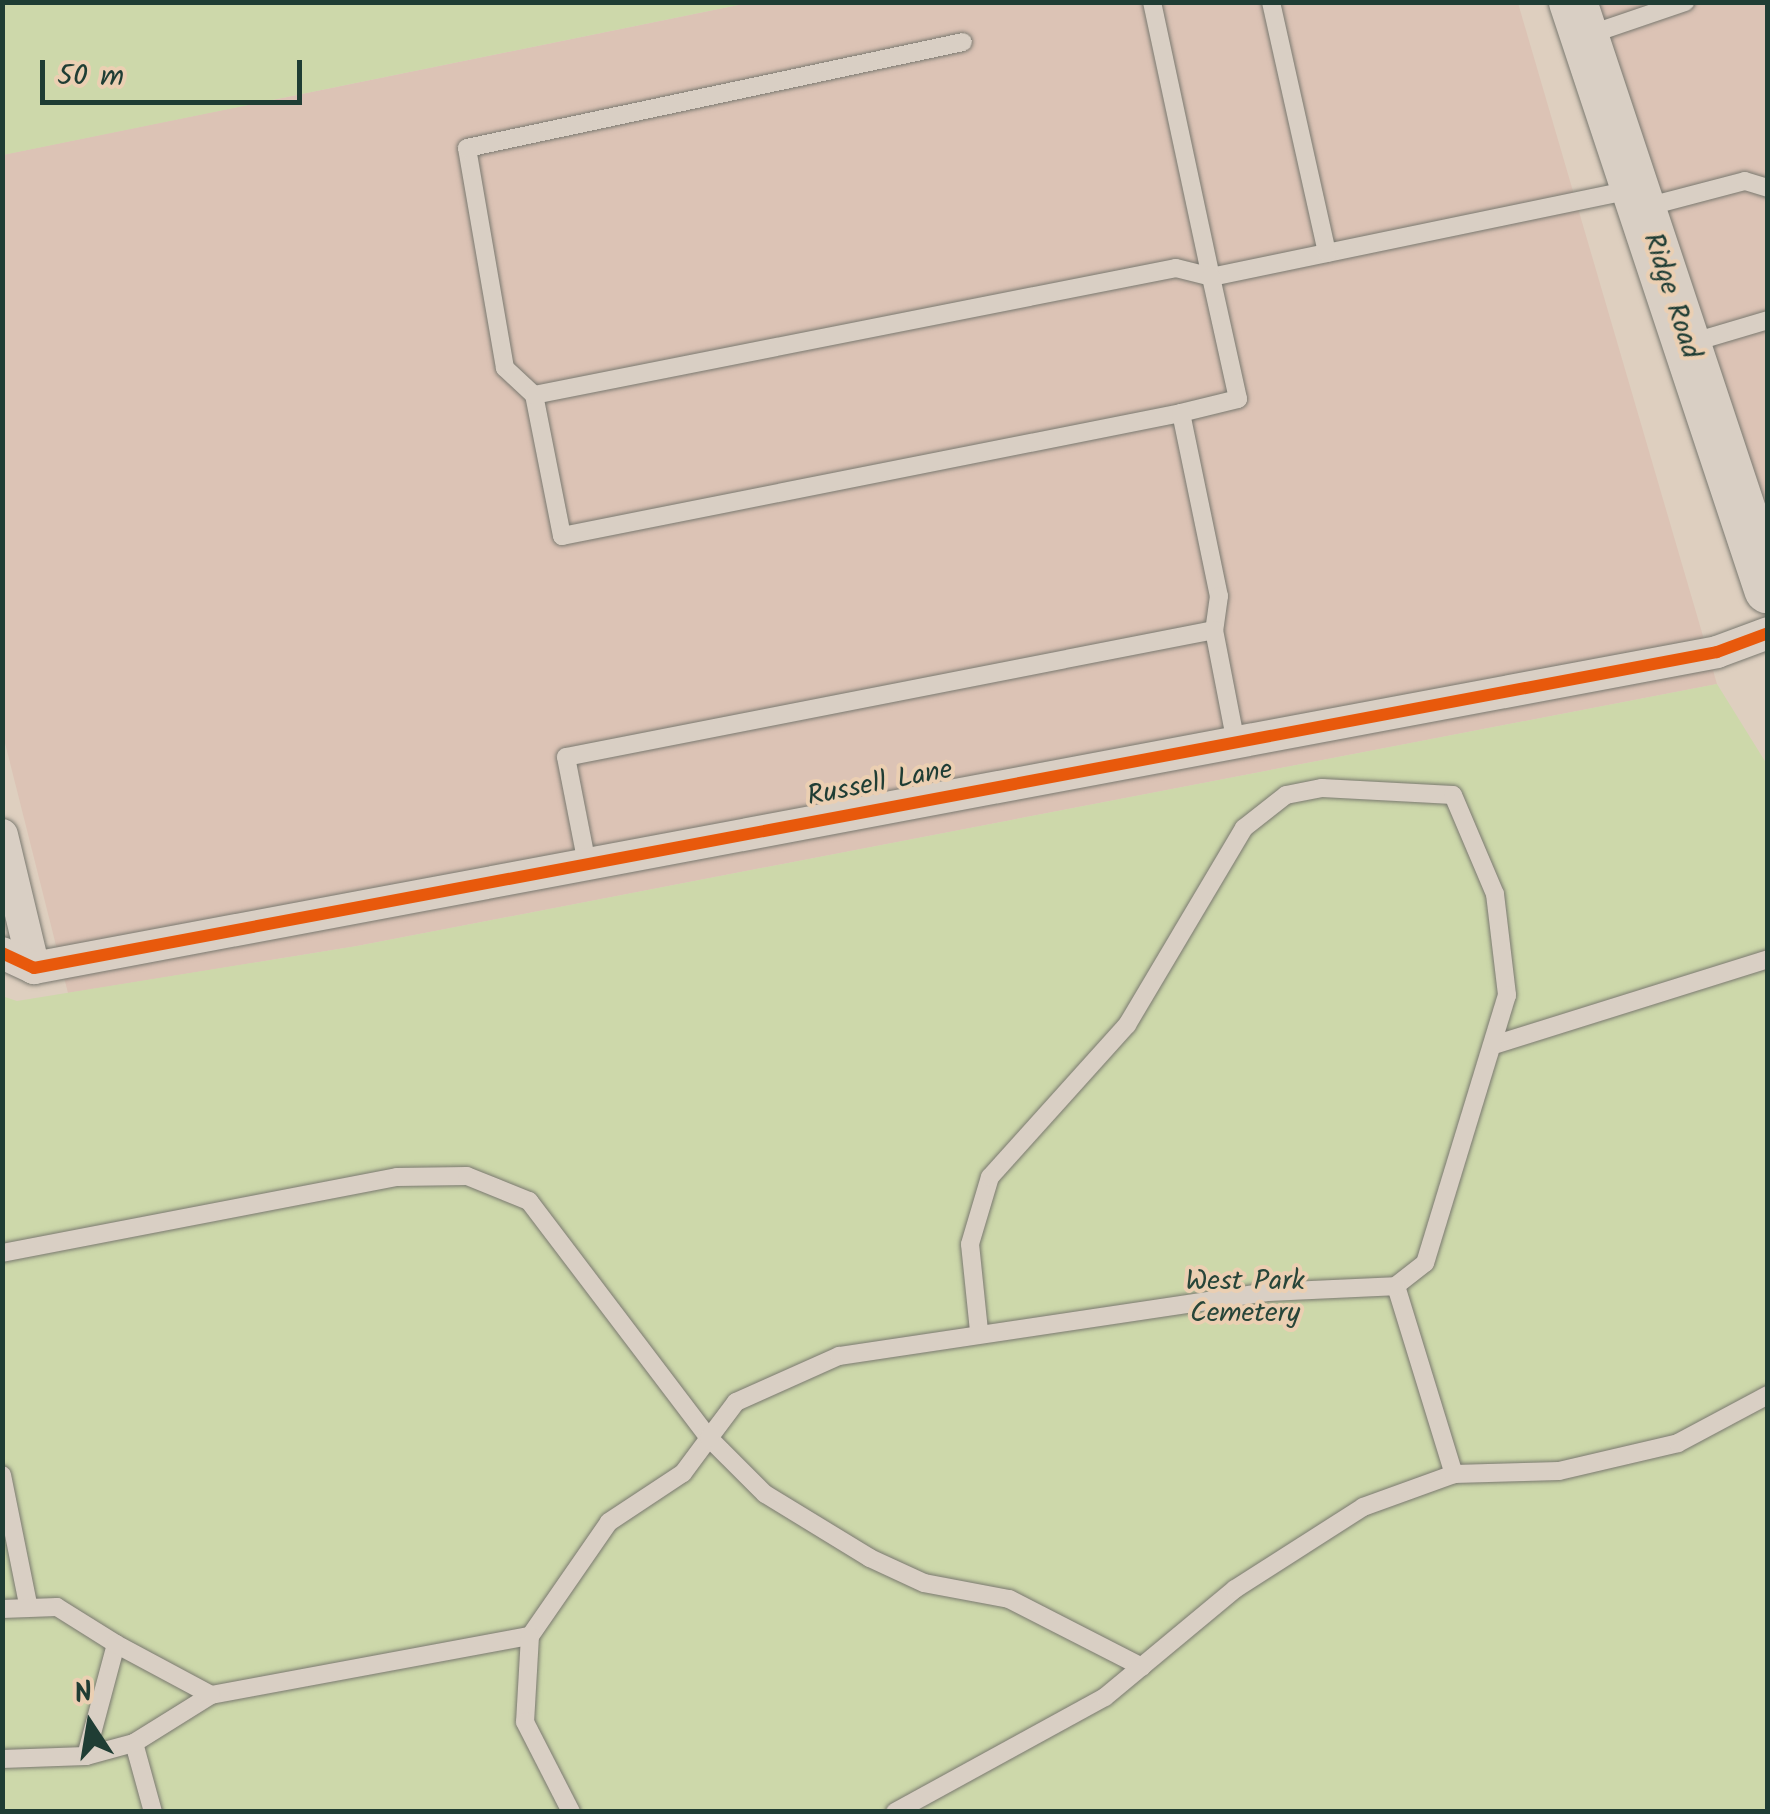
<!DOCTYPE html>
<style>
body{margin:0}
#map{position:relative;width:1770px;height:1814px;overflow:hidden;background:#decfbf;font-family:Kalam,sans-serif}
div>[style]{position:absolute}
.built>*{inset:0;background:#dcc3b5}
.green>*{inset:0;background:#cdd8aa}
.roads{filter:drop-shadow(0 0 2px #7a7970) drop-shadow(0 0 2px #7a7970)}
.lane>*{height:18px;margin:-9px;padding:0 9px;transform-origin:9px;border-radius:9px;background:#d9cfc4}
.street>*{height:32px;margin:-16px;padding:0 16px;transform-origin:16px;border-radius:16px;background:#d9cfc4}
.secondary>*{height:48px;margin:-24px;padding:0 24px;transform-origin:24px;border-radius:24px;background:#d9cfc4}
.cycleway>*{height:12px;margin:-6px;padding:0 6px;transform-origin:6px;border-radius:6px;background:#e8590c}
span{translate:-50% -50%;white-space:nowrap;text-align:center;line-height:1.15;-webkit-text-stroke:8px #ebcfb2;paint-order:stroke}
.street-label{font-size:28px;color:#1f3d34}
.park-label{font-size:28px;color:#274539}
.frame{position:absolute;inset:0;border:5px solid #1f3d34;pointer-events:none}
.north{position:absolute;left:40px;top:1674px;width:100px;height:100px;-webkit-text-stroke:8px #ebcfb2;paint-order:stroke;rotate:348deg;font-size:28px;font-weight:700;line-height:40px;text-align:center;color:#1f3d34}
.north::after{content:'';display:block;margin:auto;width:35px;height:45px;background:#1f3d34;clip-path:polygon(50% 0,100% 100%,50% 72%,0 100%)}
.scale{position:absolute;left:40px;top:60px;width:262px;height:45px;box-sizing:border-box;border:5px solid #1f3d34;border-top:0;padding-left:12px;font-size:30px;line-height:35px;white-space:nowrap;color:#1f3d34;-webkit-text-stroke:8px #ebcfb2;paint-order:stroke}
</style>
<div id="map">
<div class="built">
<div style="clip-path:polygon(748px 3px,1518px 3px,1717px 684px,357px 946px,68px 993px,3px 735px,2px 155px)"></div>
<div style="clip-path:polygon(1573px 3px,1767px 3px,1767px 589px)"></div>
</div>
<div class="green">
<div style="clip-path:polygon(3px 2px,748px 2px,748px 3px,3px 155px)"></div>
<div style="clip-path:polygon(1717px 684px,1768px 766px,1767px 1811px,3px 1811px,2px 996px,17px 1001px,357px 946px)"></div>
</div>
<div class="roads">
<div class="lane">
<div style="left:1152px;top:2px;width:281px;rotate:77.9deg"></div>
<div style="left:1211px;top:277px;width:429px;rotate:-11.7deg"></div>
<div style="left:1271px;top:2px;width:257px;rotate:77.4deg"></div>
<div style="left:1585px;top:36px;width:106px;rotate:-18.8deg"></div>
<div style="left:1642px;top:208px;width:106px;rotate:-14.7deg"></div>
<div style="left:1745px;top:181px;width:24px;rotate:17deg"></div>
<div style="left:1687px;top:344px;width:84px;rotate:-16.5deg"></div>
<div style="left:534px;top:395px;width:40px;rotate:-137deg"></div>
<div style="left:505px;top:368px;width:223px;rotate:-99.8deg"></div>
<div style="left:467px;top:148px;width:507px;rotate:-12.06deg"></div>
<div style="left:1181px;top:413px;width:631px;rotate:168.76deg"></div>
<div style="left:562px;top:536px;width:144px;rotate:-101.2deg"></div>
<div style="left:534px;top:395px;width:654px;rotate:-11.19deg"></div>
<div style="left:1176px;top:268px;width:36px;rotate:14deg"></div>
<div style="left:1211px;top:277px;width:125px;rotate:77.5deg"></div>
<div style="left:1238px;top:399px;width:59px;rotate:166.2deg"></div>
<div style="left:1181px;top:413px;width:187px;rotate:78.3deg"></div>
<div style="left:1219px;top:596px;width:34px;rotate:98deg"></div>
<div style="left:587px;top:864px;width:109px;rotate:-101.1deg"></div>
<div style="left:566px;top:757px;width:660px;rotate:-11.09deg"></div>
<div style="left:1214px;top:630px;width:115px;rotate:79deg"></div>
<div style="left:1494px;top:1045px;width:287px;rotate:-17.4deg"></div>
<div style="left:2px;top:1253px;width:402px;rotate:-10.9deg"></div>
<div style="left:397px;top:1177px;width:70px;rotate:-0.8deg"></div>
<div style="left:467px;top:1176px;width:67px;rotate:22deg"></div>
<div style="left:529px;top:1201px;width:298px;rotate:52.8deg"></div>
<div style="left:709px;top:1438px;width:44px;rotate:126.6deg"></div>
<div style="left:683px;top:1473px;width:89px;rotate:146.5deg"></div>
<div style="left:609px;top:1522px;width:139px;rotate:124.7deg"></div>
<div style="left:979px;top:1331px;width:87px;rotate:-95.9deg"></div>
<div style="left:970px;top:1244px;width:70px;rotate:-73.4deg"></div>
<div style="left:990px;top:1177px;width:205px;rotate:-48deg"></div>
<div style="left:1127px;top:1025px;width:229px;rotate:-59.3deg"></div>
<div style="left:1244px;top:828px;width:53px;rotate:-38.2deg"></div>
<div style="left:1286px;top:795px;width:37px;rotate:-11deg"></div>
<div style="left:1322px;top:788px;width:131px;rotate:3.1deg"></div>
<div style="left:1453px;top:795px;width:108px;rotate:67deg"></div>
<div style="left:1495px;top:894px;width:102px;rotate:83.2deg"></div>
<div style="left:1507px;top:995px;width:280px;rotate:107deg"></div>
<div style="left:1425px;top:1263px;width:37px;rotate:142deg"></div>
<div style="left:1396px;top:1286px;width:197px;rotate:72.9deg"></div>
<div style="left:2px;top:1475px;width:132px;rotate:78.6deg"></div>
<div style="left:2px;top:1609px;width:55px;rotate:-2.1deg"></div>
<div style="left:57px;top:1607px;width:70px;rotate:32.1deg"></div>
<div style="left:116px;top:1644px;width:116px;rotate:105deg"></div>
<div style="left:86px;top:1756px;width:84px;rotate:178deg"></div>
<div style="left:1142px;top:1667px;width:149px;rotate:-152.9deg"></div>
<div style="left:1009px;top:1599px;width:86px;rotate:-169.3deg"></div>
<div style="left:924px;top:1583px;width:60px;rotate:-155.2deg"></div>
<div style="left:870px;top:1558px;width:123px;rotate:-148.6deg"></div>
<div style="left:765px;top:1494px;width:79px;rotate:-135deg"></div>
<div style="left:709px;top:1438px;width:45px;rotate:-53.1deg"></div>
<div style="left:736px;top:1402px;width:113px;rotate:-24.1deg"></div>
<div style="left:839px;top:1356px;width:432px;rotate:-8.5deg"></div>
<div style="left:1266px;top:1292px;width:130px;rotate:-2.6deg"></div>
<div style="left:211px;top:1695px;width:324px;rotate:-10.5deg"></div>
<div style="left:530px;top:1636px;width:86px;rotate:93.3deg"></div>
<div style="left:525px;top:1722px;width:101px;rotate:62.9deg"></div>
<div style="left:134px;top:1743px;width:72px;rotate:74.6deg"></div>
<div style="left:86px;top:1756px;width:50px;rotate:-15.2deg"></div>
<div style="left:134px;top:1743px;width:91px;rotate:-31.9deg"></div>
<div style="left:211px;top:1695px;width:108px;rotate:-151.8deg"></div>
<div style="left:895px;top:1812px;width:239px;rotate:-28.7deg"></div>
<div style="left:1105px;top:1697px;width:169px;rotate:-39.7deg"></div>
<div style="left:1235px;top:1589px;width:152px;rotate:-32.6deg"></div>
<div style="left:1363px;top:1507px;width:97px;rotate:-19.9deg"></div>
<div style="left:1454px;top:1474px;width:105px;rotate:-1.6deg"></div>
<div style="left:1559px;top:1471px;width:122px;rotate:-13.2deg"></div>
<div style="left:1678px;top:1443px;width:102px;rotate:-28.1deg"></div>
</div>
<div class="street">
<div style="left:2px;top:835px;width:137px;rotate:76.5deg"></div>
<div style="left:2px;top:953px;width:35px;rotate:25deg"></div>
<div style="left:34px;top:968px;width:1712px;rotate:-10.63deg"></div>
<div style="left:1717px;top:652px;width:54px;rotate:-20.4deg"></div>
</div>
<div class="secondary">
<div style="left:1573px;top:2px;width:619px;rotate:71.62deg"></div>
</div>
</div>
<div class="cycleway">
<div style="left:2px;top:953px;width:35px;rotate:25deg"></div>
<div style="left:34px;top:968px;width:1712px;rotate:-10.63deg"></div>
<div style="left:1717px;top:652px;width:54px;rotate:-20.4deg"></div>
</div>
<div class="street-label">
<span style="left:1671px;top:296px;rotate:72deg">Ridge Road</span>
<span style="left:880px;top:784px;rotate:-11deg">Russell Lane</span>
</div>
<div class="park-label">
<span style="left:1245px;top:1298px">West Park<br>Cemetery</span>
</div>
<div class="frame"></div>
<div class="north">N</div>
<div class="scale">50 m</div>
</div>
